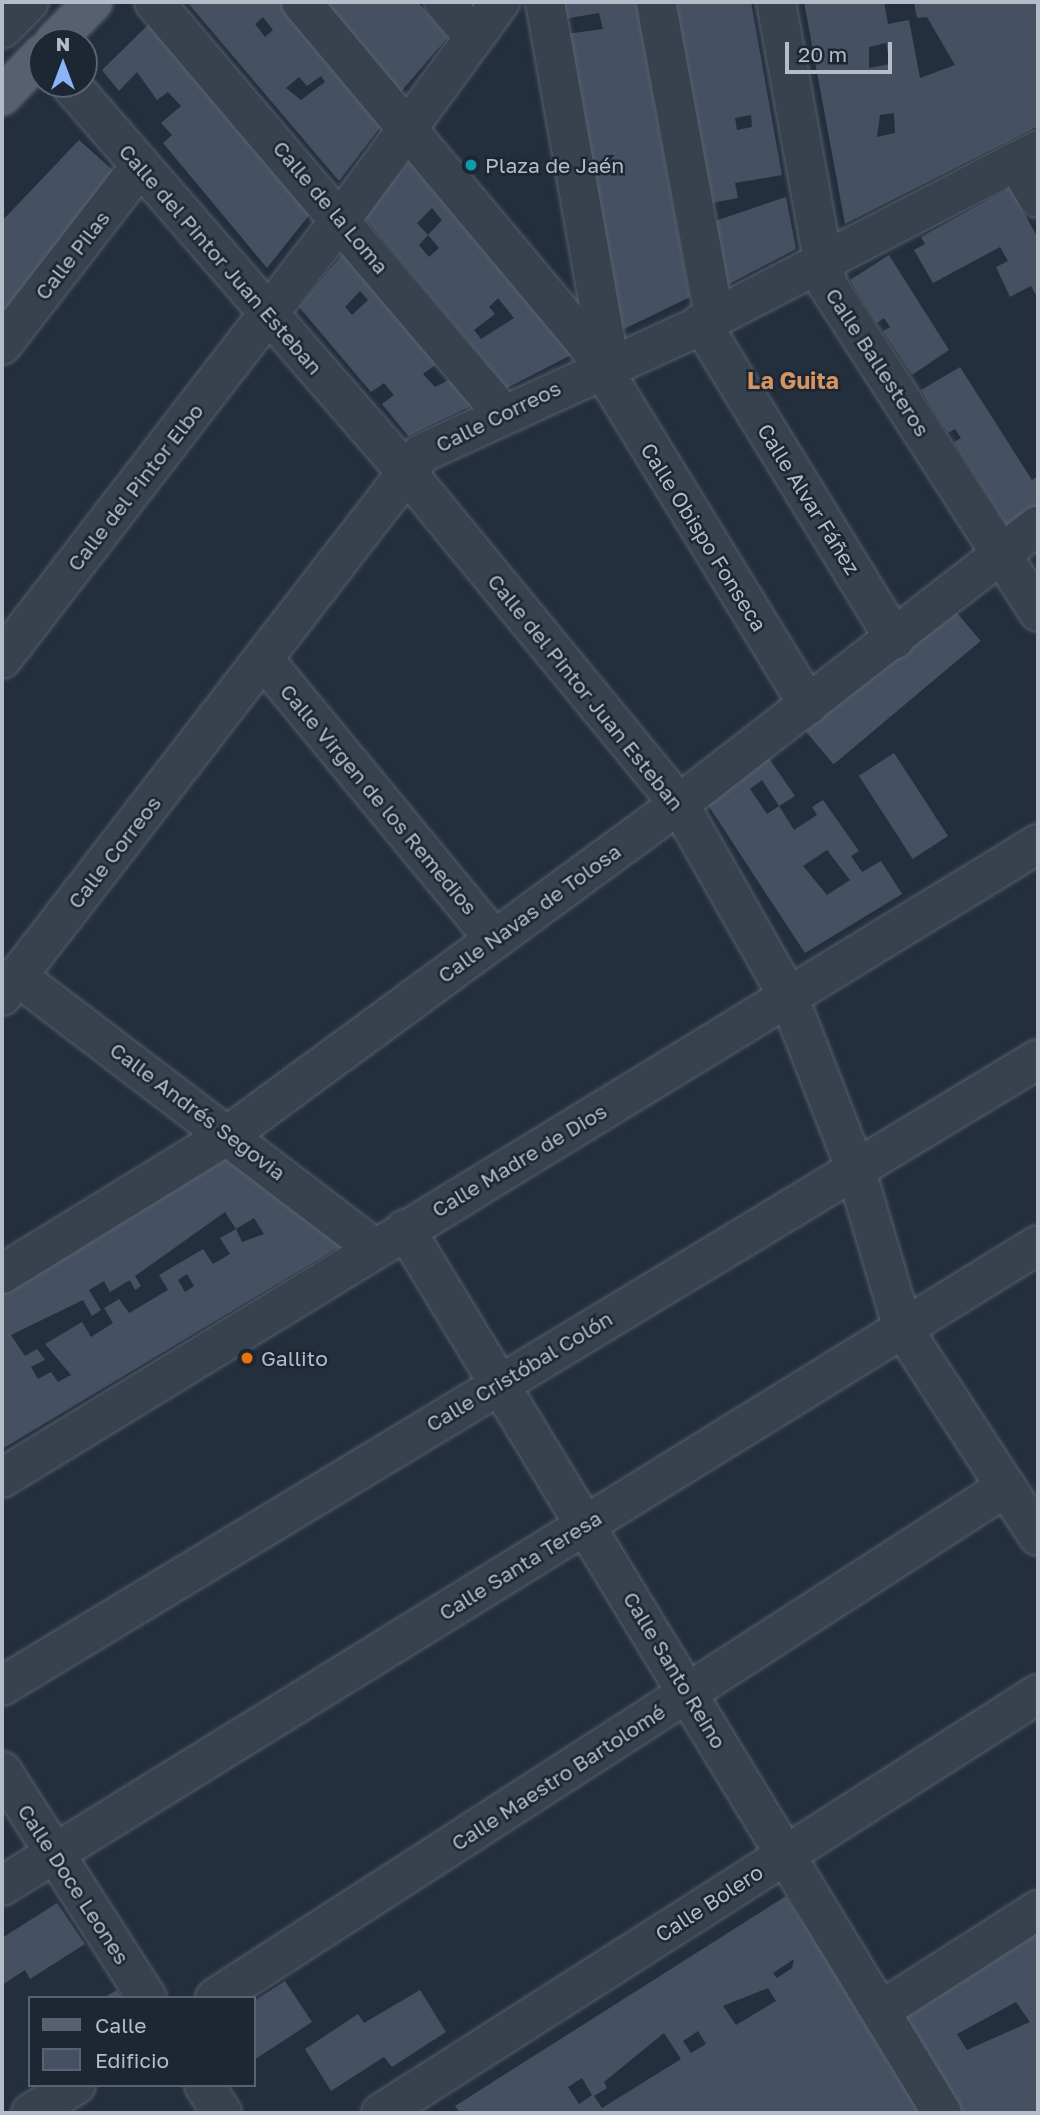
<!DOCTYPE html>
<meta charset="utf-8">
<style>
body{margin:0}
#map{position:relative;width:1040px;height:2115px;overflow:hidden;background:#242f3e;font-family:"Golos Text",sans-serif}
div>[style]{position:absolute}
.building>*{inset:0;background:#455162;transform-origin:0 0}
.roads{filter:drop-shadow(0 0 2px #565f6c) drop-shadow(0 0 2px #565f6c)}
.minor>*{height:38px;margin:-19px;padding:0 19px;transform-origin:19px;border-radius:19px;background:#38414e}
.major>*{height:38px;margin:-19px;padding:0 19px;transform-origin:19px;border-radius:19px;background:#56606e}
.dots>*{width:19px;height:19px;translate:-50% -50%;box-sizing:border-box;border:4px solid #1d2633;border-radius:50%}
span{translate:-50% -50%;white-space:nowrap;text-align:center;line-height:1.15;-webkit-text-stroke:5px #1d2633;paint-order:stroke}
.poi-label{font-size:21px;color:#b4bcc9}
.left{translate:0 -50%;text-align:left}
.street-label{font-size:21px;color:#b4bcc9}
.neighbourhood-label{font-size:23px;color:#d59563;font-weight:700}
.frame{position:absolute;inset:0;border:4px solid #b4bcc9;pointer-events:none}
.legend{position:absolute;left:28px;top:1996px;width:228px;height:91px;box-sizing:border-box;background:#1d2633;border:2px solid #59626f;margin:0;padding:9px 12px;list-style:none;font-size:21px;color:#b4bcc9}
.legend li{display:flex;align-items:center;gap:14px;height:35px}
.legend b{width:35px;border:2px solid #59626f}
.north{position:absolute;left:28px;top:28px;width:70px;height:70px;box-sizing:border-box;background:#1d2633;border:2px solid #59626f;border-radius:50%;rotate:0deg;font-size:19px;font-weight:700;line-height:28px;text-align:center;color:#b4bcc9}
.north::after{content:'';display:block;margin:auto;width:24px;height:32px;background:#8ab4f8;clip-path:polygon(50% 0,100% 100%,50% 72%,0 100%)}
.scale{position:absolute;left:785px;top:42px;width:107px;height:32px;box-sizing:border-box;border:4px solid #b4bcc9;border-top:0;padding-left:9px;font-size:21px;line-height:24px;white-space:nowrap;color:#b4bcc9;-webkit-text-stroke:5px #1d2633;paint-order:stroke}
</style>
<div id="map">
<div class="building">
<div style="clip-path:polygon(evenodd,187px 2px,284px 2px,385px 121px,339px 181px,187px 2px,263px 17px,273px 30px,265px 37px,255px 24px,263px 17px,187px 2px,321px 76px,325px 82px,301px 100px,286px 88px,299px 77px,307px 86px,321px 76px)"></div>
<div style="clip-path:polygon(322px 2px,418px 2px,448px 37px,399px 94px)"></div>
<div style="clip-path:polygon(560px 2px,636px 2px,690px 297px,620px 331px,566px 34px,603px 29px,599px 13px,563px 19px)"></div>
<div style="clip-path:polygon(evenodd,676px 2px,751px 2px,782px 175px,735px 183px,738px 198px,712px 203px,676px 2px,751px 115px,752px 127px,737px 130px,735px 118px,751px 115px)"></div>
<div style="clip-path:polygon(evenodd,804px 2px,884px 2px,888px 24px,909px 20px,920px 78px,955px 65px,927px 17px,917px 18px,914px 2px,1038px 2px,1038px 126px,845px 224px,804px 2px,886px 43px,890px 64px,869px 68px,869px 47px,886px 43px,804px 2px,894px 113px,895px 133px,877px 137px,880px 115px,894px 113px)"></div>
<div style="clip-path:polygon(154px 19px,314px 209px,267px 268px,163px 143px,172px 135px,161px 123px,181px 106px,168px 92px,157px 100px,137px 72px,119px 91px,102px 70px)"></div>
<div style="clip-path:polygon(79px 140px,116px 173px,2px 322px,2px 221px)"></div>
<div style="clip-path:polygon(evenodd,412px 157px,575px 353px,507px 388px,365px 218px,412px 157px,432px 208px,442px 220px,428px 235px,439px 248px,429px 257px,419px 245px,428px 235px,417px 223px,432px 208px,412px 157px,498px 298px,514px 318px,481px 339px,474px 330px,495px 314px,489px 307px,498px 298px)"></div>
<div style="clip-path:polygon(1010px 188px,1038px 238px,1038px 299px,1031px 286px,1010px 297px,996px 267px,1008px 261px,1000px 247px,933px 283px,914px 250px,925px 244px,921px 237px)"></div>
<div style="clip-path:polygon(786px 197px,796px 249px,727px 285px,715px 221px)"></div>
<div style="clip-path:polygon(evenodd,345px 251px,438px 363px,423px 374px,435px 387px,451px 379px,473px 405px,408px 436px,382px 404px,394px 395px,384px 383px,371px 392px,299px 307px,345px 251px,360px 291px,368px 300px,352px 315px,345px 307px,360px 291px)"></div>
<div style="clip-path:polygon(889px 255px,949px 350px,912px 375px,883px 331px,890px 327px,884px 318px,877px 323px,850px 280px)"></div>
<div style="clip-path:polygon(960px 367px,1032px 480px,1038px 476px,1038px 505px,1007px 526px,954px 442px,961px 438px,955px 429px,948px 433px,921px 390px)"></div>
<div style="left:953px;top:608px;width:43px;height:192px;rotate:50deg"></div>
<div style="left:894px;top:753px;width:99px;height:42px;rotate:57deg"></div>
<div style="clip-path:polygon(evenodd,766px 754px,795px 796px,779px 806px,794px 830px,817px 815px,812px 807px,823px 800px,859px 851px,851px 856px,862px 872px,881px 861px,902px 894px,805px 953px,706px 802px,766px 754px,762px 780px,779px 806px,767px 814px,750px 789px,762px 780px,766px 754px,827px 850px,850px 880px,827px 895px,803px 866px,827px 850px)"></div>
<div style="clip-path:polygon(evenodd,230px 1152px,345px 1243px,2px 1449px,2px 1290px,230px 1152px,225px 1212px,236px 1229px,254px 1218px,264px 1234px,242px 1242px,236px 1229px,220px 1238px,230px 1254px,213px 1264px,203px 1249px,159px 1275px,168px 1290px,129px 1313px,119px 1299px,104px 1308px,113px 1323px,91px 1337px,82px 1322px,45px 1344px,71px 1375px,58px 1382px,51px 1372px,38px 1379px,31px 1367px,45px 1360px,37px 1349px,25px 1356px,11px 1335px,83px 1300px,92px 1316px,101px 1310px,89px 1290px,104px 1281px,110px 1292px,130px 1280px,135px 1290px,141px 1286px,135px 1276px,225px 1212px,230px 1152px,187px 1274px,194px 1286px,185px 1292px,178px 1280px,187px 1274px)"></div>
<div style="clip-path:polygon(evenodd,786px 1896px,924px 2113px,460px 2113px,455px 2106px,786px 1896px,794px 1959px,792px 1968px,777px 1978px,773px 1973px,794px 1959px,786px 1896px,768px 1988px,776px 2001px,736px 2025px,723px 2006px,768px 1988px,786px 1896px,698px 2031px,706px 2044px,691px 2053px,683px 2041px,698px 2031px,786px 1896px,664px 2033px,681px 2059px,602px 2108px,594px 2096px,607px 2088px,604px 2082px,664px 2033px,786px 1896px,582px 2078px,592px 2095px,579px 2104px,568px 2087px,582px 2078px)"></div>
<div style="clip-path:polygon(57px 1903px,85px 1944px,30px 1979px,25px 1970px,2px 1985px,2px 1938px)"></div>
<div style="clip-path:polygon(evenodd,1038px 1930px,1038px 2113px,961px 2113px,903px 2016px,1038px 1930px,1016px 2002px,1030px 2022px,967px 2050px,957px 2034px,1016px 2002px)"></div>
<div style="clip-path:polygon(285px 1981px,312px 2022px,254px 2060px,254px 2001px)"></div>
<div style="clip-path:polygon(117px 1990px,121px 1998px,103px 1998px)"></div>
<div style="clip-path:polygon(420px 1990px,446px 2032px,392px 2067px,384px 2057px,331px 2091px,305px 2049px,358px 2014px,364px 2023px)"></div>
</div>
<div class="roads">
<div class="minor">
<div style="left:154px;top:2px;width:540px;rotate:49.73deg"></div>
<div style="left:301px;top:2px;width:449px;rotate:50.1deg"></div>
<div style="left:589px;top:347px;width:420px;rotate:58.5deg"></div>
<div style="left:444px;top:2px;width:46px;rotate:49.4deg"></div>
<div style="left:545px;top:2px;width:342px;rotate:79.9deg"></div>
<div style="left:605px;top:339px;width:32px;rotate:101deg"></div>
<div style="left:656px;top:2px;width:318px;rotate:79.5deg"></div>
<div style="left:776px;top:2px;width:287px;rotate:79.7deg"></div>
<div style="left:827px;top:284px;width:390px;rotate:57.2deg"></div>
<div style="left:2px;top:29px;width:38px;rotate:-45deg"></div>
<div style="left:70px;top:84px;width:516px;rotate:49.09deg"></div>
<div style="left:408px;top:474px;width:427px;rotate:50.6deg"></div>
<div style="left:679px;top:804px;width:223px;rotate:60.4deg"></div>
<div style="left:789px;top:998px;width:181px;rotate:68.7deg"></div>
<div style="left:855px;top:1167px;width:169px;rotate:73.5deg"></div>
<div style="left:903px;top:1329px;width:247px;rotate:56.9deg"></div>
<div style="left:1016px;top:161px;width:43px;rotate:59.3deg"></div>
<div style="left:701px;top:323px;width:371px;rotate:58.5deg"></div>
<div style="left:2px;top:345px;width:227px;rotate:-52.3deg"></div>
<div style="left:2px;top:659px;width:557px;rotate:-52.37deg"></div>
<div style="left:342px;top:218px;width:268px;rotate:-53.8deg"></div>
<div style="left:264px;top:660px;width:362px;rotate:50.5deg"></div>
<div style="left:17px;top:976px;width:450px;rotate:37.3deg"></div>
<div style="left:2px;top:996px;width:686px;rotate:-52.28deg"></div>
<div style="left:422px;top:453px;width:296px;rotate:-24.6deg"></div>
<div style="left:691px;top:330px;width:391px;rotate:-27.4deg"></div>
<div style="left:405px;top:1229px;width:1034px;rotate:58.72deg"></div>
<div style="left:2px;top:1274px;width:269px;rotate:-31.6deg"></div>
<div style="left:231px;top:1133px;width:556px;rotate:-36.29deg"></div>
<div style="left:679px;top:804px;width:454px;rotate:-37.8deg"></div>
<div style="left:2px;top:1478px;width:1215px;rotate:-31.47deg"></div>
<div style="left:2px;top:1686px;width:1211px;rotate:-31.18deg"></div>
<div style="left:2px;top:1771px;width:269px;rotate:57.4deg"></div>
<div style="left:2px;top:1886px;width:1218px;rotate:-31.75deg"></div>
<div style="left:215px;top:1998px;width:942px;rotate:-32.86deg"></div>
<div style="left:880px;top:2011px;width:188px;rotate:-32.6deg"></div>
<div style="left:204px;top:2085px;width:33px;rotate:57deg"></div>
<div style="left:31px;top:2113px;width:53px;rotate:-31.9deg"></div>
<div style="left:381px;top:2113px;width:779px;rotate:-32.53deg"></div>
</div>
<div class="major">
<div style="left:54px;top:42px;width:56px;rotate:-45.7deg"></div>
<div style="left:2px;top:96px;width:58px;rotate:-46.4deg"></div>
</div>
</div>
<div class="dots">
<div style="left:471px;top:165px;background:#0f9aa8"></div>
<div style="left:247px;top:1358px;background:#e8710a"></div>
</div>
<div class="poi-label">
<span class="left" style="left:485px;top:165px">Plaza de Jaén</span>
<span class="left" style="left:261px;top:1358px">Gallito</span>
</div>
<div class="street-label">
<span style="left:331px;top:207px;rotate:50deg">Calle de la Loma</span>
<span style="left:72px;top:255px;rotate:-52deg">Calle Pilas</span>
<span style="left:221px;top:259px;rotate:49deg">Calle del Pintor Juan Esteban</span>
<span style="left:878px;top:362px;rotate:57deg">Calle Ballesteros</span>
<span style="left:498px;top:416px;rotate:-26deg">Calle Correos</span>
<span style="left:135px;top:487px;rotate:-52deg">Calle del Pintor Elbo</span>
<span style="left:809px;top:499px;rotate:58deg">Calle Alvar Fáñez</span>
<span style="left:704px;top:537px;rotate:58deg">Calle Obispo Fonseca</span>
<span style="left:586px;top:692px;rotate:51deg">Calle del Pintor Juan Esteban</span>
<span style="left:379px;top:799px;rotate:50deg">Calle Virgen de los Remedios</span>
<span style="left:114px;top:852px;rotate:-52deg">Calle Correos</span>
<span style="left:529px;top:913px;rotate:-36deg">Calle Navas de Tolosa</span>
<span style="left:198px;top:1111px;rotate:37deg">Calle Andrés Segovia</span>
<span style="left:519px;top:1160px;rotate:-31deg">Calle Madre de Dios</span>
<span style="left:519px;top:1371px;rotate:-31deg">Calle Cristóbal Colón</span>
<span style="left:520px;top:1565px;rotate:-32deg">Calle Santa Teresa</span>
<span style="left:675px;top:1670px;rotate:59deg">Calle Santo Reino</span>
<span style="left:558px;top:1777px;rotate:-33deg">Calle Maestro Bartolomé</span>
<span style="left:74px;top:1884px;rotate:57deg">Calle Doce Leones</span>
<span style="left:709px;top:1903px;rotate:-33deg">Calle Bolero</span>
</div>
<div class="neighbourhood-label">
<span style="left:793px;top:380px">La Guita</span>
</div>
<div class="frame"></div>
<ul class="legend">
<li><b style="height:9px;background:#56606e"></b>Calle</li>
<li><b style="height:19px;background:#455162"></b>Edificio</li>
</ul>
<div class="north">N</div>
<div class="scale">20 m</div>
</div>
